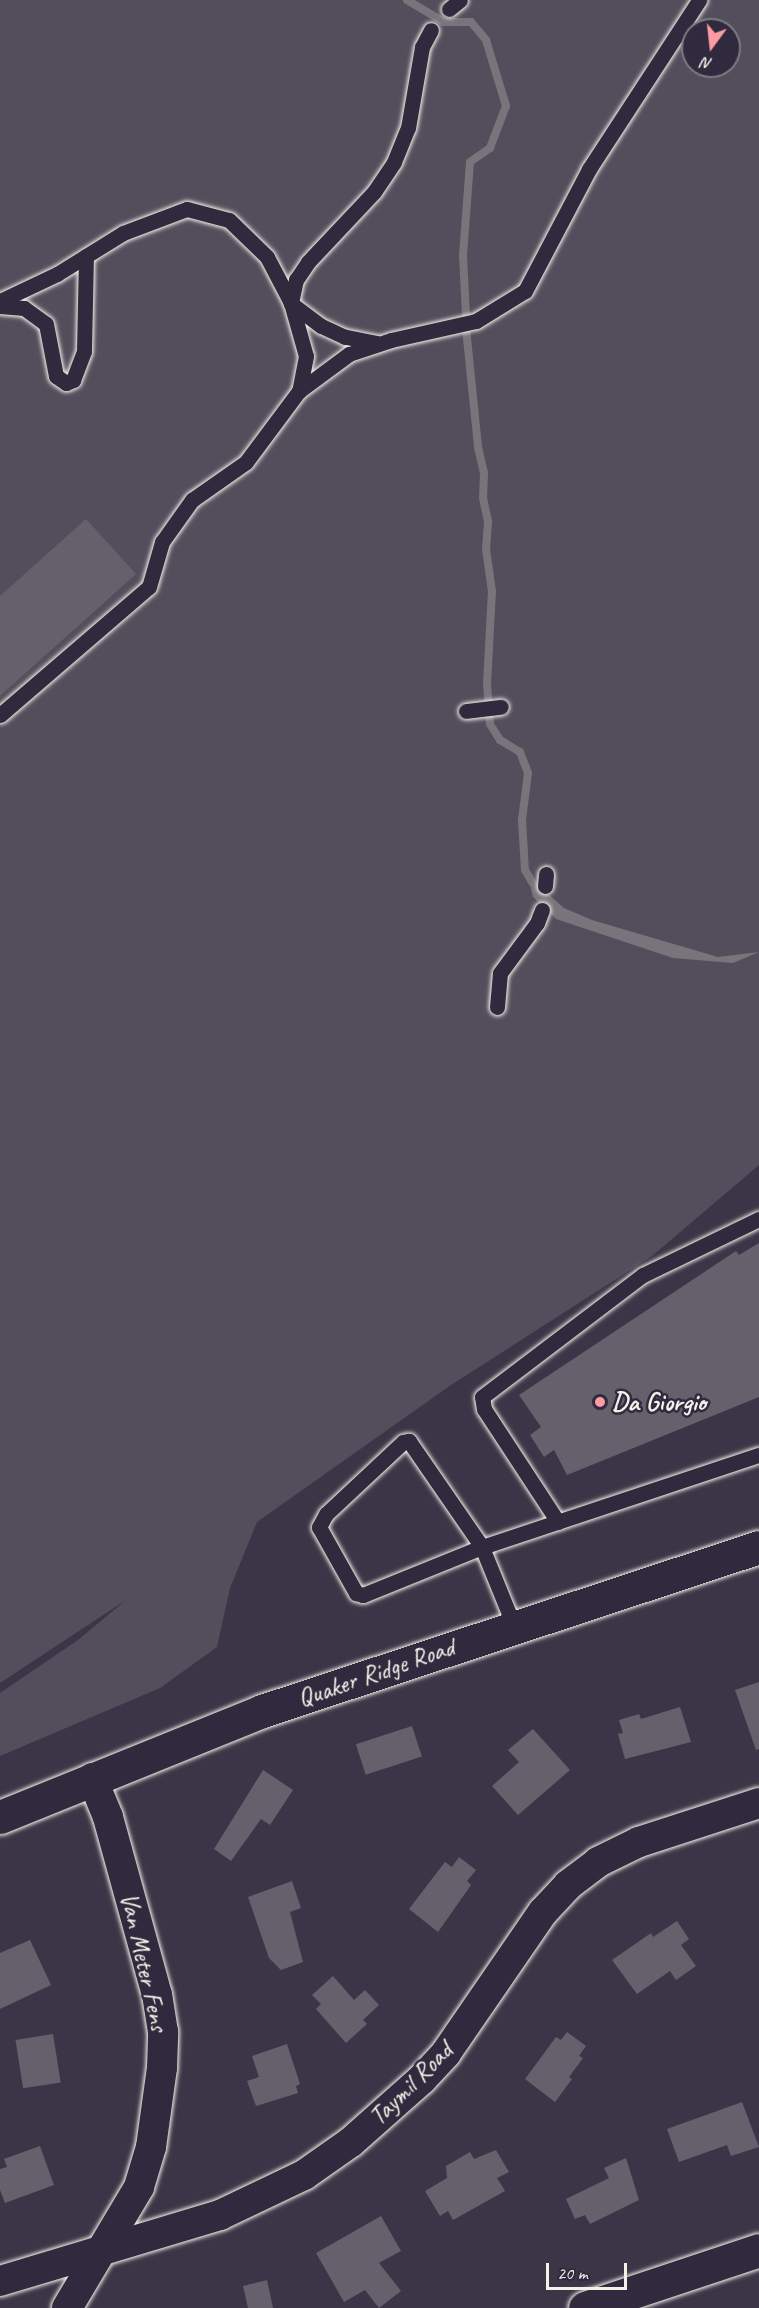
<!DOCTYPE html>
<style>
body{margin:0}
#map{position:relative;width:759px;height:2308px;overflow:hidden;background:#3b3647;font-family:Caveat,sans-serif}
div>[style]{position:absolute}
.green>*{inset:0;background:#534e5c}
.water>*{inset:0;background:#78747b}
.stream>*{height:8px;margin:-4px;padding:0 4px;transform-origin:4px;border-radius:4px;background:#78747b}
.building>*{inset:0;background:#65616c;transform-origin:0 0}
.roads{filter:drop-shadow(0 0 2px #f4f1e8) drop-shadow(0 0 2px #f4f1e8)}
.lane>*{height:15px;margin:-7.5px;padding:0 7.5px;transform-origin:7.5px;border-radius:7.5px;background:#2f2a3d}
.street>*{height:30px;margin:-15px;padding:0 15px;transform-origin:15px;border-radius:15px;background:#2f2a3d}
.secondary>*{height:33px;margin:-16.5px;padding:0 16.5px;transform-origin:16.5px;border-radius:16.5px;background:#2f2a3d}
.dots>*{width:16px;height:16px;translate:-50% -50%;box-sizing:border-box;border:3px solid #2f2a3d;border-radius:50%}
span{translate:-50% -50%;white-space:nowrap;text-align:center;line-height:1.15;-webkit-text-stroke:5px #2f2a3d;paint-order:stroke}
.poi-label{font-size:26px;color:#f4f1e8;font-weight:700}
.left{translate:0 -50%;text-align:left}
.street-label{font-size:26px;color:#f4f1e8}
.north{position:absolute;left:681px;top:18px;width:60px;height:60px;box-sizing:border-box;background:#2f2a3d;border:2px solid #7e7a81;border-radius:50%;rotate:195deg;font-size:16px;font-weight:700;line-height:24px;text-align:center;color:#f4f1e8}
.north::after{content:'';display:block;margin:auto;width:21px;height:27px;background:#ff9aa2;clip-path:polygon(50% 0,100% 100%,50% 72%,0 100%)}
.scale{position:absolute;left:546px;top:2263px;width:81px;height:27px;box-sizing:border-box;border:3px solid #f4f1e8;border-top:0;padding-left:8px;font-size:18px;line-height:21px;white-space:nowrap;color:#f4f1e8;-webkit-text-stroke:4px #2f2a3d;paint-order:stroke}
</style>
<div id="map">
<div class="green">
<div style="clip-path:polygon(evenodd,0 0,759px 0,759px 1165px,652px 1256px,451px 1385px,257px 1522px,230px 1588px,217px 1647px,160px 1688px,0 1756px,0 1693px,78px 1640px,126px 1600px,0 1683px,0 0,693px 30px,729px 30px,729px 66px,693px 66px,693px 30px)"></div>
</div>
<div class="water">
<div style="clip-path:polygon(528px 876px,564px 908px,592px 920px,718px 957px,759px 952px,733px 963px,673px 958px,556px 919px,533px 897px)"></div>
</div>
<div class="stream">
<div style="left:407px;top:0;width:43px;rotate:30.7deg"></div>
<div style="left:444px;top:22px;width:27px"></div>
<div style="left:471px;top:22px;width:23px;rotate:50deg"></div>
<div style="left:486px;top:40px;width:69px;rotate:73.1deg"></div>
<div style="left:506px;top:106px;width:45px;rotate:110.9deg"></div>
<div style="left:490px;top:148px;width:24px;rotate:145deg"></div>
<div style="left:470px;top:162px;width:93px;rotate:94.3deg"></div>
<div style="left:463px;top:255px;width:83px;rotate:87.2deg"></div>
<div style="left:467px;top:338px;width:110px;rotate:84.2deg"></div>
<div style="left:478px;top:447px;width:27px;rotate:77deg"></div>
<div style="left:484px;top:473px;width:25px;rotate:92deg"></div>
<div style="left:483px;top:498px;width:25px;rotate:78deg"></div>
<div style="left:488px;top:522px;width:27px;rotate:94deg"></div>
<div style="left:486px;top:549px;width:42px;rotate:81.9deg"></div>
<div style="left:492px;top:591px;width:92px;rotate:93.1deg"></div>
<div style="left:487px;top:683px;width:41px;rotate:85.8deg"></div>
<div style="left:490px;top:724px;width:19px;rotate:58deg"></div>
<div style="left:500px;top:740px;width:23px;rotate:31deg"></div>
<div style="left:520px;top:752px;width:22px;rotate:69deg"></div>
<div style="left:528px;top:773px;width:47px;rotate:97.3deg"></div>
<div style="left:522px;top:820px;width:50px;rotate:86.6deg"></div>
<div style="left:525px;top:870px;width:16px;rotate:60deg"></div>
</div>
<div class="building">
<div style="clip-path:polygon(86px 519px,136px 574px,0 696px,0 596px)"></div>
<div style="clip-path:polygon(759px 1243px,759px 1397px,567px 1475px,554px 1450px,544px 1457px,530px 1435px,541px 1427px,519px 1395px,736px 1251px,739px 1255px)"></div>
<div style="clip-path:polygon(759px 1682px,759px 1749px,756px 1750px,735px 1690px)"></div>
<div style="clip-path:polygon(680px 1707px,691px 1742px,625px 1759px,618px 1734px,623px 1733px,619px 1720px,639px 1714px,641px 1719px)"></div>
<div style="left:412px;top:1726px;width:32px;height:59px;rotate:72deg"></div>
<div style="clip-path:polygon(533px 1729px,570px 1770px,518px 1815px,492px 1786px,519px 1762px,508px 1750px)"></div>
<div style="clip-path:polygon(263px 1770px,293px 1790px,270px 1825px,261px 1819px,231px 1861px,214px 1849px)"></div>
<div style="clip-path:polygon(459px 1857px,476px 1870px,467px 1881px,471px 1885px,438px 1932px,409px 1909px,445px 1862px,452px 1867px)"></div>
<div style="clip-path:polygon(292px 1881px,301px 1908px,290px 1912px,303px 1962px,281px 1970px,269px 1958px,248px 1897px)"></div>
<div style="clip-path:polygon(677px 1921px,689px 1939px,681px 1945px,696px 1966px,676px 1980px,670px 1971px,637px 1994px,612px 1960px,651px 1933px,653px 1937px)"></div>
<div style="clip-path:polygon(30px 1940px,51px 1985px,0 2009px,0 1953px)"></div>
<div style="clip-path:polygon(333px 1976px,354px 2000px,365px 1990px,379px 2005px,363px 2020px,367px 2024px,346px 2043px,316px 2009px,321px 2004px,312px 1995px)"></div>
<div style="clip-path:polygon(567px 2032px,586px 2046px,579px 2056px,583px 2058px,569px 2077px,572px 2079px,555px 2102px,525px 2079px,556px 2037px,561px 2040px)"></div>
<div style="left:53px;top:2034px;width:49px;height:38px;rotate:81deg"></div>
<div style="clip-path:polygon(287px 2044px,300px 2084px,296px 2086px,298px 2093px,256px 2106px,247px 2081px,259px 2077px,252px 2056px)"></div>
<div style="clip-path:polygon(742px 2102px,759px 2147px,731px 2156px,727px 2145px,679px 2162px,667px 2129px)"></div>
<div style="clip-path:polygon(40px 2146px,54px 2185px,5px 2203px,0 2190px,0 2169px,7px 2167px,4px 2159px)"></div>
<div style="clip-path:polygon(496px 2150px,509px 2172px,497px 2178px,505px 2191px,453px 2220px,448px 2211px,440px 2216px,425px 2191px,447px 2178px,446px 2166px,470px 2152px,474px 2159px)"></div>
<div style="clip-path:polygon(626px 2158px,639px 2200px,590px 2224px,585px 2215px,575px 2219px,566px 2199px,609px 2178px,604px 2168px)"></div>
<div style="clip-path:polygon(381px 2216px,401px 2251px,379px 2263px,401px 2291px,379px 2308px,365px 2290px,344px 2302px,316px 2253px)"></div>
<div style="clip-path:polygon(267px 2280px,273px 2308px,248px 2308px,243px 2286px)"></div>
</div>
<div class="roads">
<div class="lane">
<div style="left:449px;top:9px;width:14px;rotate:-39deg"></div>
<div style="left:0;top:301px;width:63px;rotate:-25.3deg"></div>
<div style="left:57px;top:274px;width:78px;rotate:-31.8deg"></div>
<div style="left:123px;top:233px;width:68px;rotate:-20.6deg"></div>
<div style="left:187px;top:209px;width:43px;rotate:14.7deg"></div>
<div style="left:229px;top:220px;width:53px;rotate:44.2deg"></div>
<div style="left:267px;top:257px;width:52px;rotate:62.4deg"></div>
<div style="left:291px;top:303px;width:55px;rotate:74.2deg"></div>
<div style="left:306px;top:356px;width:36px;rotate:101deg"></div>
<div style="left:0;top:306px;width:24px;rotate:5deg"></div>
<div style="left:24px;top:308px;width:27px;rotate:36deg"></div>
<div style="left:46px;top:324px;width:53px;rotate:79.1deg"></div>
<div style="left:56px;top:376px;width:12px;rotate:35deg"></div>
<div style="left:66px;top:383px;width:8px;rotate:-23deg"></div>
<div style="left:73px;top:380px;width:31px;rotate:-69deg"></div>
<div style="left:84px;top:351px;width:95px;rotate:-88.8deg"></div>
<div style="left:377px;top:343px;width:33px;rotate:-169deg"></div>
<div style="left:345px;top:337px;width:26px;rotate:-155deg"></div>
<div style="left:321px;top:326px;width:38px;rotate:-143deg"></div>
<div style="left:291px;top:303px;width:24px;rotate:-78deg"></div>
<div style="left:296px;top:280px;width:22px;rotate:-56deg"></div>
<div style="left:308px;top:262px;width:96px;rotate:-46.7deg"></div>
<div style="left:374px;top:192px;width:36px;rotate:-56deg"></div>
<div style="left:394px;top:162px;width:37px;rotate:-68deg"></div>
<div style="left:408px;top:128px;width:82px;rotate:-80.2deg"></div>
<div style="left:422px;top:47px;width:19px;rotate:-62deg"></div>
<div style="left:466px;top:711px;width:35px;rotate:-7deg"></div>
<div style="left:0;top:715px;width:196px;rotate:-40.7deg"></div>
<div style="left:149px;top:587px;width:47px;rotate:-73.9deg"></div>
<div style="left:162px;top:542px;width:52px;rotate:-54.5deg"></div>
<div style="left:192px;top:500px;width:66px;rotate:-35.1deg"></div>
<div style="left:246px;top:462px;width:89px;rotate:-53.3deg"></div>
<div style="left:299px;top:391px;width:62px;rotate:-36.5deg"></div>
<div style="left:349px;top:354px;width:44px;rotate:-18.4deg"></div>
<div style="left:391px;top:340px;width:87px;rotate:-12.6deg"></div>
<div style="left:476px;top:321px;width:57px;rotate:-31.5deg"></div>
<div style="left:525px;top:291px;width:138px;rotate:-62.3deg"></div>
<div style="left:589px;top:169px;width:202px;rotate:-56.9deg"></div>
<div style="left:545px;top:886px;width:12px;rotate:-85deg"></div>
<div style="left:497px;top:1007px;width:34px;rotate:-85deg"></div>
<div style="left:500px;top:973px;width:62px;rotate:-53.5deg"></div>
<div style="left:537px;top:923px;width:14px;rotate:-69deg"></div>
<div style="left:558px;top:1522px;width:135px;rotate:-123.2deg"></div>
<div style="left:484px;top:1409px;width:12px;rotate:-99deg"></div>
<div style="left:482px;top:1397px;width:202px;rotate:-37.2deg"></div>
<div style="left:643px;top:1275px;width:129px;rotate:-25.8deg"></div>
<div style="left:514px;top:1626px;width:85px;rotate:-112.1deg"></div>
<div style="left:482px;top:1547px;width:129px;rotate:-124.6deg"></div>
<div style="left:409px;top:1441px;width:6px;rotate:171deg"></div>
<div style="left:403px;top:1442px;width:105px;rotate:136.9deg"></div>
<div style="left:326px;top:1514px;width:15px;rotate:118deg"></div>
<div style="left:319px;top:1527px;width:76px;rotate:60.7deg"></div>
<div style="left:356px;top:1593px;width:7px;rotate:16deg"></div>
<div style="left:363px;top:1595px;width:128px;rotate:-22deg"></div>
<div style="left:482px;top:1547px;width:292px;rotate:-18.4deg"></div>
</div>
<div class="street">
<div style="left:0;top:2281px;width:230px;rotate:-16.7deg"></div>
<div style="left:220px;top:2215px;width:93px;rotate:-25.5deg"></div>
<div style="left:304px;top:2175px;width:57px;rotate:-35.1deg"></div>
<div style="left:351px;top:2142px;width:95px;rotate:-41.6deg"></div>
<div style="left:422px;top:2079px;width:35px;rotate:-47deg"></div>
<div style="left:446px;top:2053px;width:171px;rotate:-55.5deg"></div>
<div style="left:543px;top:1912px;width:37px;rotate:-47deg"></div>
<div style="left:568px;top:1885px;width:38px;rotate:-37deg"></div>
<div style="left:598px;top:1862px;width:46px;rotate:-26deg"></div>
<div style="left:639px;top:1842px;width:126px;rotate:-18deg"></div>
<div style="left:67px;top:2308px;width:141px;rotate:-59.2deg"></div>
<div style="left:139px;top:2187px;width:42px;rotate:-73.3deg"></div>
<div style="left:151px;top:2147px;width:80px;rotate:-82.1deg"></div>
<div style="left:162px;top:2068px;width:36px;rotate:-88deg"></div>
<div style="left:163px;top:2032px;width:37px;rotate:-99deg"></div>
<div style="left:157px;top:1995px;width:185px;rotate:-105.4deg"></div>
<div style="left:108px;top:1817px;width:42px;rotate:-112.3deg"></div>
</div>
<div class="secondary">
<div style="left:0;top:1817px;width:283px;rotate:-22deg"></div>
<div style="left:262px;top:1711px;width:523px;rotate:-18.26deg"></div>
<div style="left:585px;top:2308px;width:183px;rotate:-18.4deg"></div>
</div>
</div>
<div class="dots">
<div style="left:600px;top:1402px;background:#ff9aa2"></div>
</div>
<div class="poi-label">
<span class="left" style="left:612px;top:1402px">Da Giorgio</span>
</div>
<div class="street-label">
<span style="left:376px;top:1673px;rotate:-19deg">Quaker Ridge Road</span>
<span style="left:144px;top:1962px;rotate:77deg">Van Meter Fens</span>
<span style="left:411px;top:2084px;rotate:-45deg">Taymil Road</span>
</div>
<div class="north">N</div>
<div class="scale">20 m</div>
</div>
